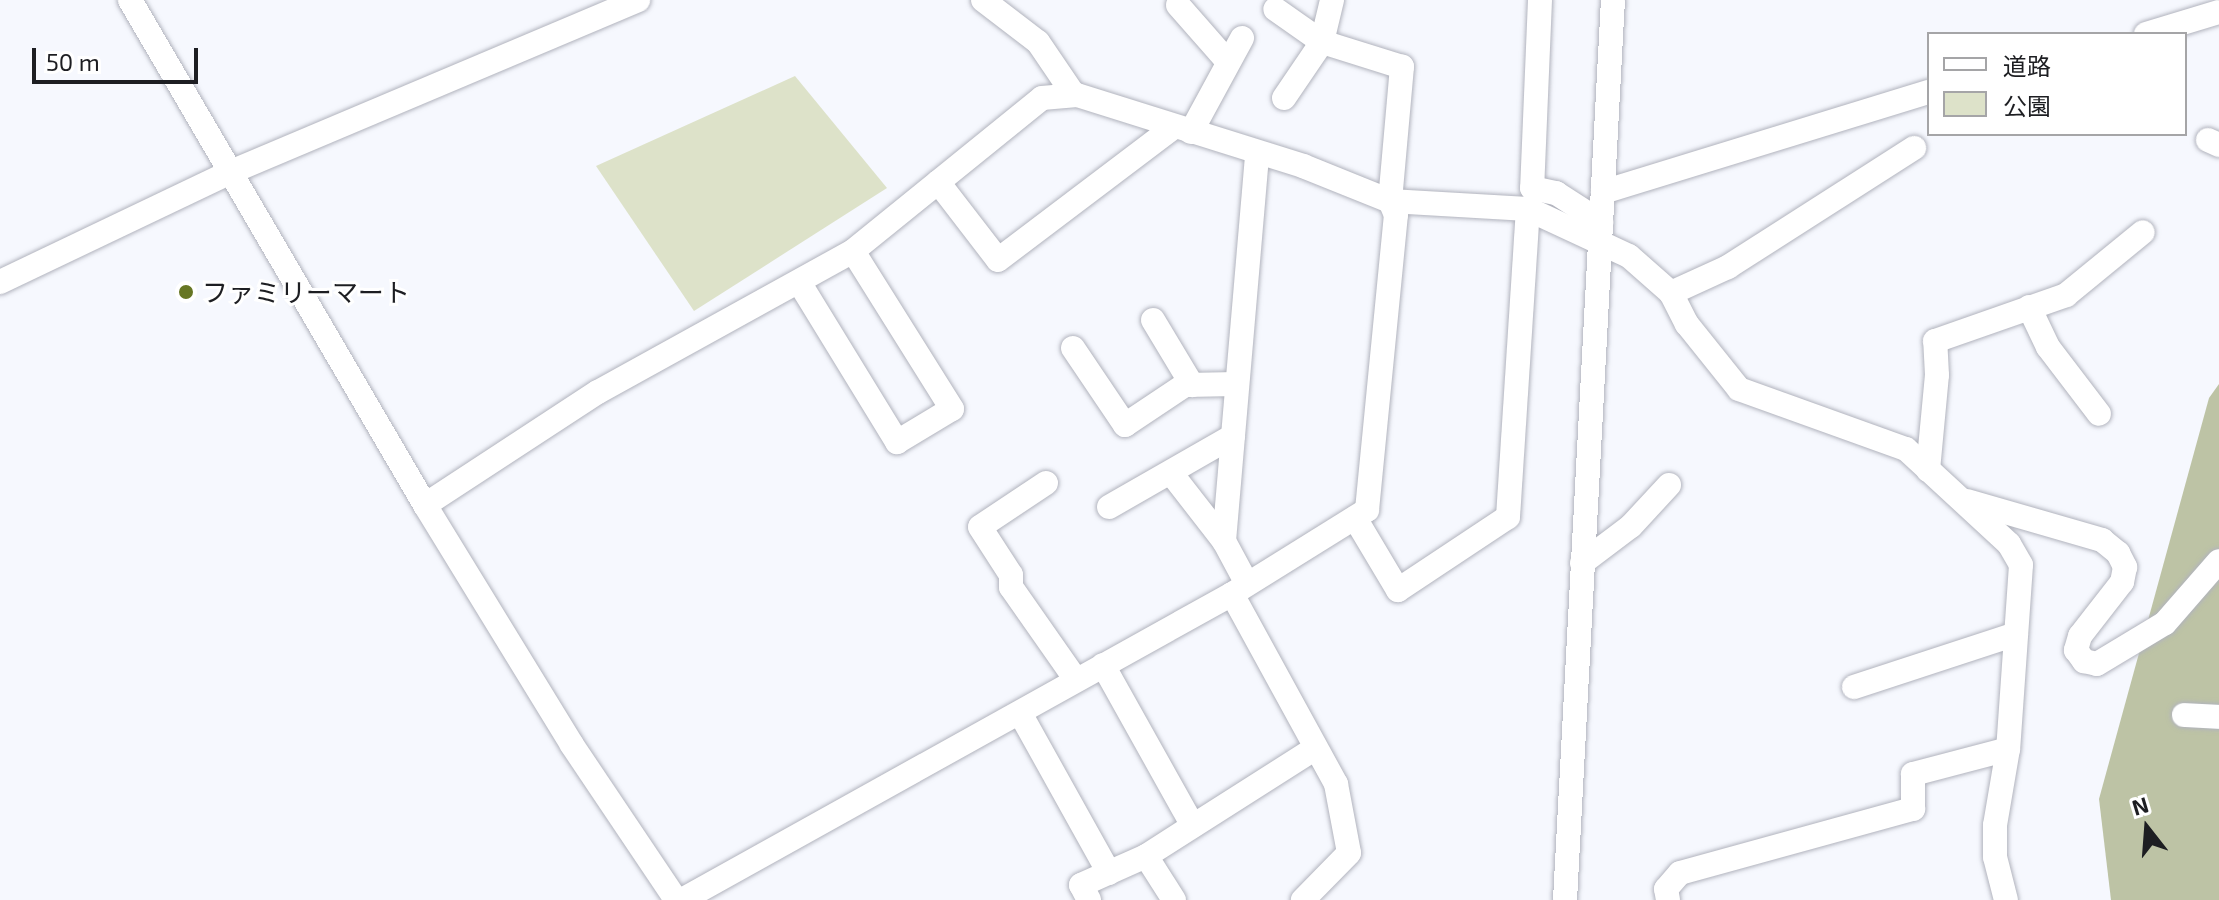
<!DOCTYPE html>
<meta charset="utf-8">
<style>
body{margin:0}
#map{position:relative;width:2219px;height:900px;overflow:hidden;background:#f6f8fe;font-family:"Exo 2","Noto Sans JP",sans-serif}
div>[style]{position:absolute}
.green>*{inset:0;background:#dde2c9}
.forest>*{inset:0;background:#bdc3a5}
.roads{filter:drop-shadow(0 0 2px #b1b3bd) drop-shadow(0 0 2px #b1b3bd)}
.minor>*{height:24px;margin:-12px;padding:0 12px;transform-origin:12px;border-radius:12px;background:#fff}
.dots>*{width:22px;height:22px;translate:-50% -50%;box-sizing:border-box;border:4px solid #fff;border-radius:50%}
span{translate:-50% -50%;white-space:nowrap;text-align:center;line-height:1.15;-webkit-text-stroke:6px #fff;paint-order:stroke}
.poi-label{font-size:26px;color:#1d1e22}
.left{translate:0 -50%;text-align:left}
.legend{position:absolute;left:1927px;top:32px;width:260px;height:104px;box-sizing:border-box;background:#fff;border:2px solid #a5a5a7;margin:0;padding:10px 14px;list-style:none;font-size:24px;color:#1d1e22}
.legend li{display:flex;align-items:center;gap:16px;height:40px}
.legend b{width:40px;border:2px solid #a5a5a7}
.north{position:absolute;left:2107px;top:788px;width:80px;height:80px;-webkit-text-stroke:6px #fff;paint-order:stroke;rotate:343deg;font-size:22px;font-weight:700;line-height:32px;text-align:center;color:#1d1e22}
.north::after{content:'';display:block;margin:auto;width:28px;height:36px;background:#1d1e22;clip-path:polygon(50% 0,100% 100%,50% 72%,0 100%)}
.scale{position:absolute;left:32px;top:48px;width:166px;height:36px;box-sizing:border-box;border:4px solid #1d1e22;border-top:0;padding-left:10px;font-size:24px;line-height:28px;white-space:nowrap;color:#1d1e22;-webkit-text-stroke:6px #fff;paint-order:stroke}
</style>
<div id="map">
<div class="green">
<div style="clip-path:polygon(795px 76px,887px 188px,694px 311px,596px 166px)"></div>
</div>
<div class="forest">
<div style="clip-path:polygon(2219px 384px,2219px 900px,2111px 900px,2099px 799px,2209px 398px)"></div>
</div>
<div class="roads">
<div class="minor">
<div style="left:130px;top:0;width:585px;rotate:59.71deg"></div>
<div style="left:425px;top:505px;width:281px;rotate:58.5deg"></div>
<div style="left:572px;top:745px;width:187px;rotate:56.1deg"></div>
<div style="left:983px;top:0;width:69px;rotate:37.4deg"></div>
<div style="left:1038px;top:42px;width:64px;rotate:55.8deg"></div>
<div style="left:1540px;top:0;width:188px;rotate:92.4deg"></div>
<div style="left:1532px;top:188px;width:25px;rotate:12deg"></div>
<div style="left:1556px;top:193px;width:54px;rotate:32.8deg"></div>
<div style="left:1178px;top:5px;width:76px;rotate:48.7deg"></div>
<div style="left:2146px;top:34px;width:76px;rotate:-16.8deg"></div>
<div style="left:1284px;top:98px;width:68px;rotate:-55.8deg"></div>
<div style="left:1322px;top:42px;width:43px;rotate:-76.6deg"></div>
<div style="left:1191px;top:132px;width:107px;rotate:-61.5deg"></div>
<div style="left:2208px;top:140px;width:12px;rotate:24deg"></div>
<div style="left:938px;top:182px;width:98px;rotate:52.4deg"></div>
<div style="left:998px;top:260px;width:221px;rotate:-37.1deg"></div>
<div style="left:1603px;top:192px;width:341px;rotate:-17.1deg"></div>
<div style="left:0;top:282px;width:256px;rotate:-25.5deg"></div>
<div style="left:231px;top:172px;width:442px;rotate:-22.9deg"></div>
<div style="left:799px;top:282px;width:188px;rotate:58.5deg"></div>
<div style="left:897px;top:442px;width:64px;rotate:-31deg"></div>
<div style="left:952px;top:409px;width:186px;rotate:-122.1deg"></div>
<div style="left:1671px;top:293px;width:63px;rotate:-24.5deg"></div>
<div style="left:1728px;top:267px;width:221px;rotate:-32.6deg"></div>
<div style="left:2029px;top:307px;width:44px;rotate:64.6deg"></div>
<div style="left:2048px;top:347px;width:84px;rotate:52.7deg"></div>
<div style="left:1153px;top:320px;width:76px;rotate:59deg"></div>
<div style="left:1073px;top:348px;width:93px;rotate:56deg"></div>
<div style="left:1125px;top:425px;width:72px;rotate:-33.7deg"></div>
<div style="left:1185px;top:385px;width:52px;rotate:-1.1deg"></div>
<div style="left:1928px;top:470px;width:95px;rotate:-84.6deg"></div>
<div style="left:1937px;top:375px;width:34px;rotate:-93deg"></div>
<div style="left:1935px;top:341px;width:139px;rotate:-19.3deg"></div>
<div style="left:2066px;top:295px;width:99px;rotate:-39.3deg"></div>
<div style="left:1171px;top:473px;width:86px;rotate:52.1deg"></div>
<div style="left:1046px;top:483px;width:79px;rotate:146.3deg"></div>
<div style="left:980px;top:527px;width:57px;rotate:57.1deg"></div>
<div style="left:1011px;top:575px;width:12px;rotate:90deg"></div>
<div style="left:1011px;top:587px;width:113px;rotate:55deg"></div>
<div style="left:1967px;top:501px;width:141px;rotate:16.1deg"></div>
<div style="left:2102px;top:540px;width:21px;rotate:39deg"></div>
<div style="left:2118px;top:553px;width:16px;rotate:63deg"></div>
<div style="left:2125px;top:567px;width:15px;rotate:101deg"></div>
<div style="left:2122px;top:582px;width:68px;rotate:127.9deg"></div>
<div style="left:2080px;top:636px;width:15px;rotate:106deg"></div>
<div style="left:2076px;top:650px;width:14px;rotate:54deg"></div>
<div style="left:2084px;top:661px;width:13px;rotate:13deg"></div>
<div style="left:2097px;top:664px;width:79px;rotate:-31.1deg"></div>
<div style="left:2165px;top:623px;width:82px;rotate:-48.9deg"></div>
<div style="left:425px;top:505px;width:207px;rotate:-33.2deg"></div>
<div style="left:598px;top:392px;width:291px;rotate:-28.9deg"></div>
<div style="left:853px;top:251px;width:243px;rotate:-39deg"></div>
<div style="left:1042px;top:98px;width:35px;rotate:-5deg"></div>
<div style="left:1077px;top:95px;width:237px;rotate:17.4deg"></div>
<div style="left:1303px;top:166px;width:94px;rotate:21.9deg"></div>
<div style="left:1390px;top:201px;width:138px;rotate:3.3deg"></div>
<div style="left:1528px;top:209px;width:111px;rotate:25deg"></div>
<div style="left:1629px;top:256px;width:56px;rotate:41.4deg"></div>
<div style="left:1671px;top:293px;width:35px;rotate:63deg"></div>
<div style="left:1687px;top:324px;width:83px;rotate:51.3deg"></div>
<div style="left:1739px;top:389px;width:177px;rotate:19.8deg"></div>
<div style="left:1906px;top:449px;width:140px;rotate:42.7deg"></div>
<div style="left:2009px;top:544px;width:24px;rotate:60deg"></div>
<div style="left:2021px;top:565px;width:184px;rotate:94deg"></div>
<div style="left:2008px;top:749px;width:77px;rotate:99.7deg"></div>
<div style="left:1995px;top:825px;width:32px;rotate:90deg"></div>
<div style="left:1995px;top:857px;width:44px;rotate:75.7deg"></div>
<div style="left:1109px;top:507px;width:143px;rotate:-29.8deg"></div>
<div style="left:1355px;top:518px;width:84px;rotate:59.2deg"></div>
<div style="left:1398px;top:590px;width:132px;rotate:-33.6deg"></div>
<div style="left:1508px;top:517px;width:309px;rotate:-86.3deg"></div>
<div style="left:1582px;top:563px;width:61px;rotate:-37.1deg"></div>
<div style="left:1631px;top:526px;width:56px;rotate:-47.2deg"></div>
<div style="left:1246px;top:582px;width:47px;rotate:-118.2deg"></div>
<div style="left:1224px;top:541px;width:389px;rotate:-85.1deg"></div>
<div style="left:1232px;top:594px;width:217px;rotate:61.3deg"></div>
<div style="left:1336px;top:784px;width:70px;rotate:79.3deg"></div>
<div style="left:1349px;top:853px;width:66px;rotate:134.4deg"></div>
<div style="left:1103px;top:665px;width:184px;rotate:60.8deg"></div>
<div style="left:1854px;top:687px;width:170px;rotate:-18.1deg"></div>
<div style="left:1020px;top:713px;width:183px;rotate:60.9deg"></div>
<div style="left:2184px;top:715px;width:35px;rotate:3deg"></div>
<div style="left:1146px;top:856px;width:199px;rotate:-32.5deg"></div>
<div style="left:682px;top:900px;width:629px;rotate:-29.09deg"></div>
<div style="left:1232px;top:594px;width:159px;rotate:-31.9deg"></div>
<div style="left:1367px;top:510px;width:296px;rotate:-84.4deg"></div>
<div style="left:1396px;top:215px;width:15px;rotate:-113deg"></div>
<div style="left:1390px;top:201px;width:135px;rotate:-84.9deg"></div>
<div style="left:1402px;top:67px;width:84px;rotate:-162.6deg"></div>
<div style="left:1322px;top:42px;width:57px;rotate:-144.9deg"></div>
<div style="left:1089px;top:900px;width:17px;rotate:-118deg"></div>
<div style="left:1081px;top:885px;width:71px;rotate:-24deg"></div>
<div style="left:1146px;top:856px;width:52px;rotate:57.5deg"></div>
<div style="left:1565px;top:900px;width:901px;rotate:-86.95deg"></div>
<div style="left:1668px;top:900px;width:11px;rotate:-100deg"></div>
<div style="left:1666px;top:889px;width:21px;rotate:-49deg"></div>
<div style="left:1680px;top:873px;width:242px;rotate:-15.4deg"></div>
<div style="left:1913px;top:809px;width:35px;rotate:-90deg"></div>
<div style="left:1913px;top:774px;width:98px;rotate:-14.7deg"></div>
</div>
</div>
<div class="dots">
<div style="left:186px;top:292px;background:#667624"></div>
</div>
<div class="poi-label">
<span class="left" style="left:202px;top:292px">ファミリーマート</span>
</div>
<ul class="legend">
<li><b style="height:10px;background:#fff"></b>道路</li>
<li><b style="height:22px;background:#dde2c9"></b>公園</li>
</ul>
<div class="north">N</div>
<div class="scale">50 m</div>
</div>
